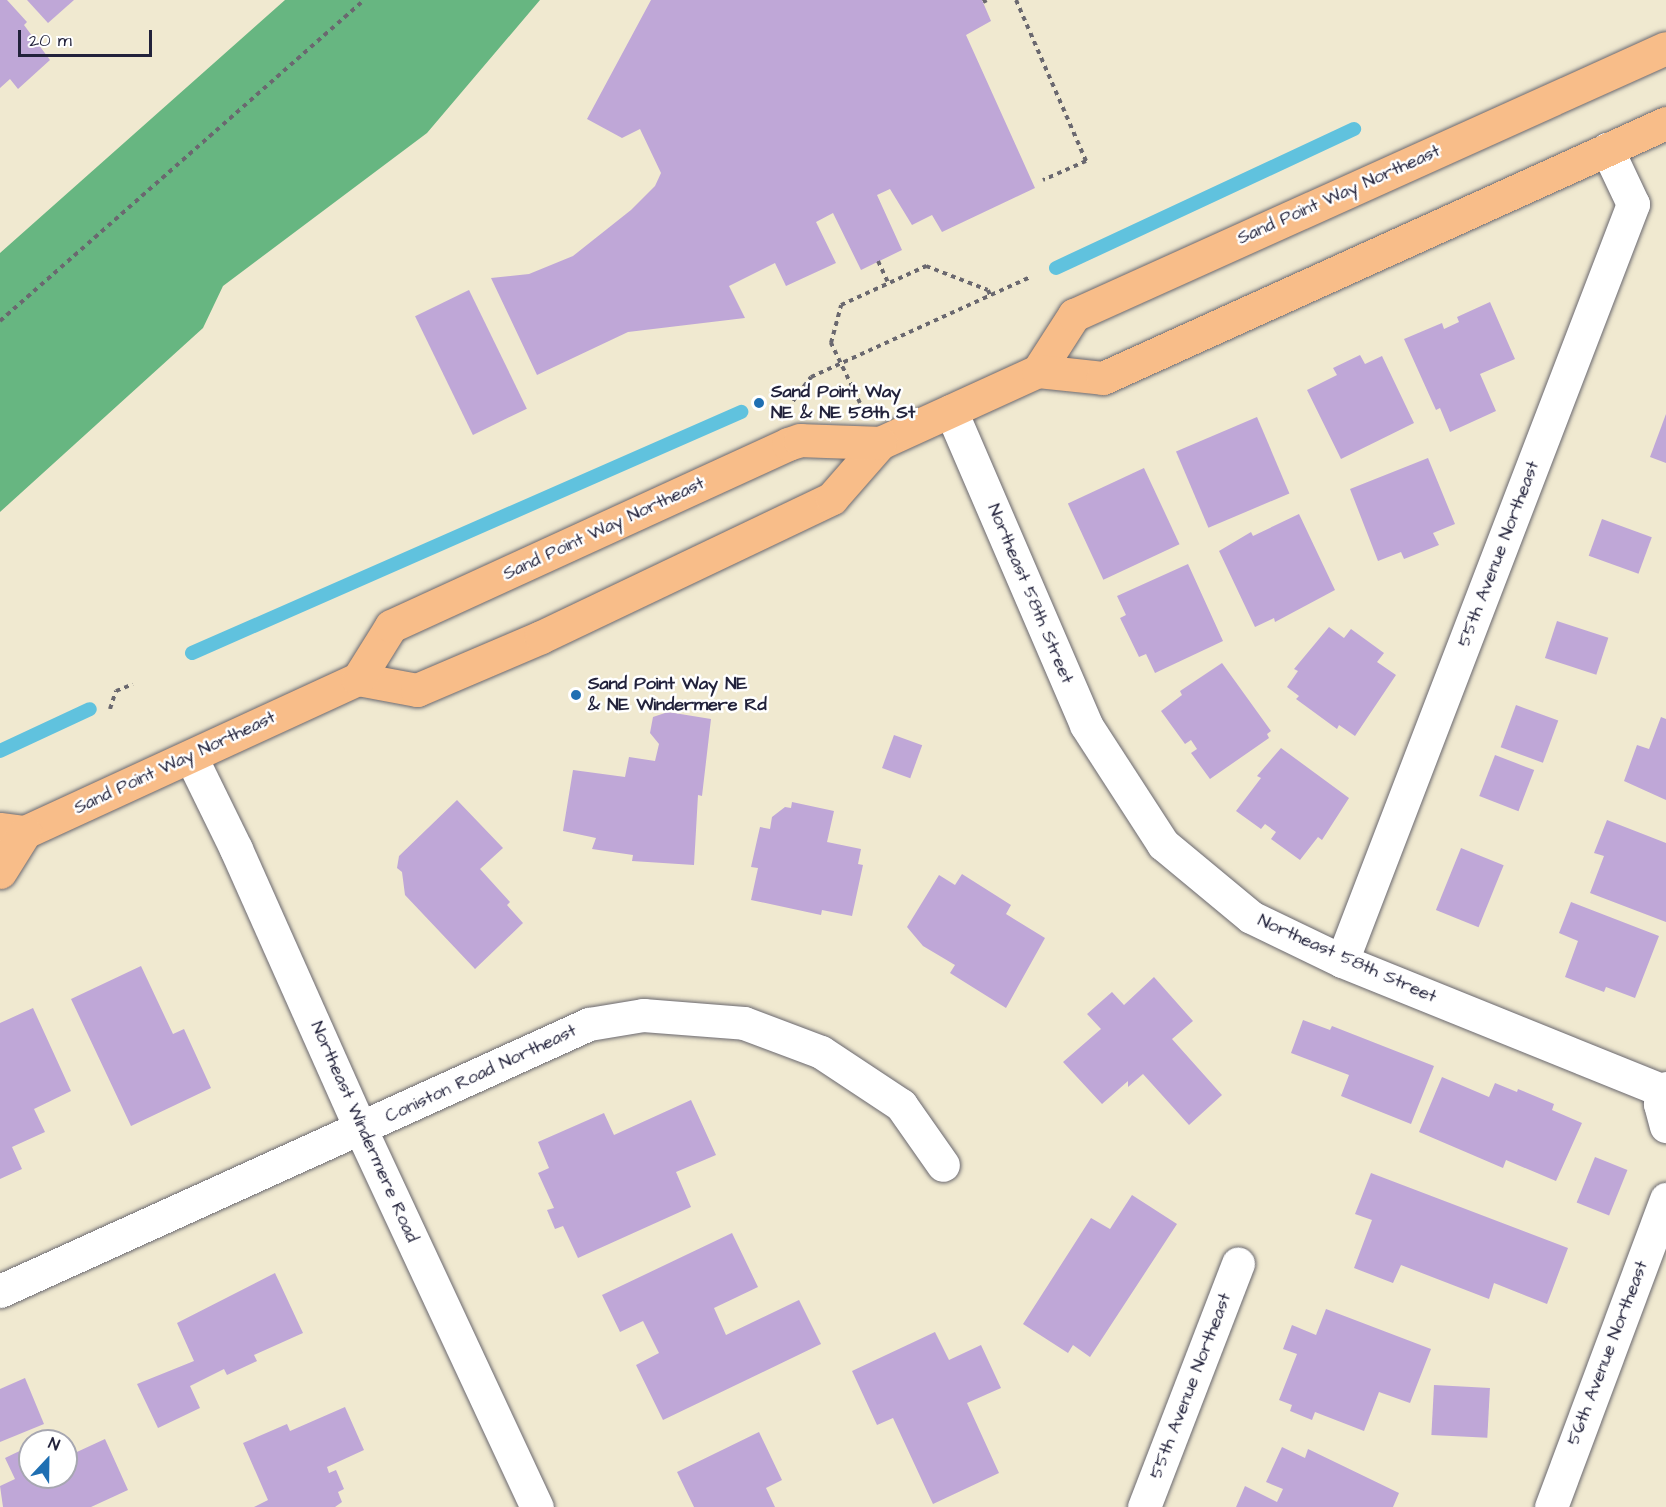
<!DOCTYPE html>
<style>
body{margin:0}
#map{position:relative;width:1666px;height:1507px;overflow:hidden;background:#f0e9d0;font-family:"Architects Daughter",sans-serif}
div>[style]{position:absolute}
.forest>*{inset:0;background:#67b681}
.stream>*{height:14px;margin:-7px;padding:0 7px;transform-origin:7px;border-radius:7px;background:#60c2de}
.building>*{inset:0;background:#bfa7d7;transform-origin:0 0}
.path>*{height:4px;margin-top:-2px;transform-origin:0;background:repeating-linear-gradient(90deg,#6a686f 0 4.5px,transparent 0 9px)}
.roads{filter:drop-shadow(0 0 2px #6a686f) drop-shadow(0 0 2px #6a686f)}
.street>*{height:33px;margin:-16.5px;padding:0 16.5px;transform-origin:16.5px;border-radius:16.5px;background:#fff}
.primary>*{height:33px;margin:-16.5px;padding:0 16.5px;transform-origin:16.5px;border-radius:16.5px;background:#f8bd89}
.dots>*{width:16px;height:16px;translate:-50% -50%;box-sizing:border-box;border:3px solid #fff;border-radius:50%}
span{translate:-50% -50%;white-space:nowrap;text-align:center;line-height:1.15;-webkit-text-stroke:5px #fff;paint-order:stroke}
.street-label{font-size:18px;color:#22223b}
.poi-label{font-size:18px;color:#22223b;font-weight:700}
.left{translate:0 -50%;text-align:left}
.north{position:absolute;left:18px;top:1429px;width:60px;height:60px;box-sizing:border-box;background:#fff;border:2px solid #a7a7b1;border-radius:50%;rotate:22deg;font-size:16px;font-weight:700;line-height:24px;text-align:center;color:#22223b}
.north::after{content:'';display:block;margin:auto;width:21px;height:27px;background:#1f6fb2;clip-path:polygon(50% 0,100% 100%,50% 72%,0 100%)}
.scale{position:absolute;left:18px;top:30px;width:134px;height:27px;box-sizing:border-box;border:3px solid #22223b;border-top:0;padding-left:8px;font-size:18px;line-height:21px;white-space:nowrap;color:#22223b;-webkit-text-stroke:4px #fff;paint-order:stroke}
</style>
<div id="map">
<div class="forest">
<div style="clip-path:polygon(285px 0,540px 0,427px 133px,223px 286px,203px 328px,0 512px,0 253px)"></div>
</div>
<div class="stream">
<div style="left:1056px;top:268px;width:329px;rotate:-25deg"></div>
<div style="left:192px;top:653px;width:600px;rotate:-23.7deg"></div>
<div style="left:0;top:751px;width:99px;rotate:-25deg"></div>
</div>
<div class="building">
<div style="clip-path:polygon(0 0,7px 0,27px 22px,24px 25px,50px 60px,18px 89px,10px 79px,0 88px)"></div>
<div style="clip-path:polygon(27px 0,74px 0,48px 23px)"></div>
<div style="clip-path:polygon(651px 0,982px 0,991px 21px,966px 35px,1035px 188px,942px 232px,932px 215px,912px 225px,890px 189px,877px 195px,902px 250px,861px 270px,833px 213px,816px 222px,836px 263px,786px 286px,775px 263px,729px 286px,745px 318px,628px 332px,537px 375px,491px 278px,529px 274px,573px 256px,631px 210px,655px 186px,661px 173px,640px 129px,622px 138px,587px 119px)"></div>
<div style="left:469px;top:290px;width:132px;height:60px;rotate:64deg"></div>
<div style="clip-path:polygon(1490px 302px,1515px 359px,1480px 374px,1496px 411px,1450px 432px,1440px 408px,1436px 410px,1404px 339px,1442px 323px,1444px 329px,1459px 322px,1457px 317px)"></div>
<div style="clip-path:polygon(1360px 355px,1365px 364px,1382px 356px,1414px 423px,1341px 459px,1307px 390px,1337px 375px,1333px 368px)"></div>
<div style="clip-path:polygon(1666px 414px,1666px 463px,1650px 457px)"></div>
<div style="left:1257px;top:417px;width:83px;height:88px;rotate:67deg"></div>
<div style="clip-path:polygon(1428px 458px,1455px 524px,1433px 533px,1439px 545px,1404px 559px,1401px 552px,1378px 561px,1350px 489px)"></div>
<div style="left:1144px;top:468px;width:84px;height:84px;rotate:65deg"></div>
<div style="clip-path:polygon(1299px 514px,1335px 590px,1275px 622px,1274px 618px,1255px 627px,1219px 551px,1251px 532px,1253px 536px)"></div>
<div style="left:1602px;top:519px;width:53px;height:39px;rotate:20deg"></div>
<div style="clip-path:polygon(1188px 564px,1223px 641px,1155px 673px,1146px 654px,1139px 657px,1120px 618px,1126px 615px,1117px 596px)"></div>
<div style="left:1557px;top:621px;width:54px;height:39px;rotate:18deg"></div>
<div style="clip-path:polygon(1329px 627px,1344px 638px,1351px 629px,1384px 653px,1377px 662px,1396px 675px,1355px 736px,1339px 725px,1337px 729px,1296px 699px,1299px 696px,1287px 687px,1298px 671px,1294px 669px)"></div>
<div style="clip-path:polygon(1222px 663px,1271px 731px,1267px 734px,1269px 738px,1210px 779px,1191px 753px,1197px 749px,1191px 740px,1185px 744px,1161px 711px,1182px 695px,1180px 691px)"></div>
<div style="left:1516px;top:705px;width:45px;height:45px;rotate:20deg"></div>
<div style="clip-path:polygon(668px 712px,711px 719px,702px 796px,698px 795px,694px 865px,632px 861px,633px 855px,592px 849px,596px 838px,563px 831px,573px 770px,625px 777px,629px 757px,655px 761px,659px 744px,650px 733px,653px 717px)"></div>
<div style="clip-path:polygon(1661px 717px,1666px 719px,1666px 800px,1624px 781px,1637px 745px,1649px 749px)"></div>
<div style="left:894px;top:735px;width:30px;height:35px;rotate:20deg"></div>
<div style="clip-path:polygon(1281px 748px,1349px 798px,1322px 840px,1318px 837px,1300px 860px,1271px 839px,1276px 832px,1265px 824px,1261px 829px,1236px 811px,1261px 778px,1257px 776px)"></div>
<div style="left:1495px;top:755px;width:42px;height:44px;rotate:21deg"></div>
<div style="clip-path:polygon(457px 800px,503px 848px,480px 869px,510px 902px,507px 905px,523px 923px,475px 969px,405px 895px,402px 872px,397px 868px,399px 856px)"></div>
<div style="clip-path:polygon(792px 802px,834px 811px,827px 842px,861px 849px,858px 864px,863px 865px,852px 916px,822px 910px,821px 915px,751px 900px,758px 868px,751px 867px,760px 827px,770px 829px,772px 817px,785px 807px,791px 808px)"></div>
<div style="clip-path:polygon(1607px 820px,1666px 843px,1666px 922px,1590px 893px,1604px 856px,1594px 853px)"></div>
<div style="left:1461px;top:848px;width:46px;height:67px;rotate:22deg"></div>
<div style="clip-path:polygon(962px 874px,1011px 905px,1006px 914px,1045px 938px,1006px 1008px,950px 973px,955px 965px,923px 946px,907px 927px,939px 875px,955px 885px)"></div>
<div style="clip-path:polygon(1571px 902px,1659px 936px,1635px 998px,1606px 987px,1604px 992px,1565px 977px,1578px 941px,1559px 933px)"></div>
<div style="clip-path:polygon(141px 966px,173px 1034px,184px 1029px,211px 1088px,131px 1126px,71px 999px)"></div>
<div style="clip-path:polygon(1154px 977px,1193px 1021px,1172px 1039px,1222px 1095px,1189px 1125px,1143px 1074px,1128px 1087px,1128px 1081px,1102px 1104px,1063px 1062px,1101px 1029px,1087px 1014px,1112px 992px,1124px 1005px)"></div>
<div style="clip-path:polygon(33px 1008px,71px 1091px,34px 1109px,45px 1132px,12px 1147px,22px 1169px,0 1179px,0 1023px)"></div>
<div style="clip-path:polygon(1303px 1020px,1330px 1030px,1332px 1026px,1434px 1066px,1411px 1124px,1341px 1096px,1349px 1075px,1291px 1053px)"></div>
<div style="clip-path:polygon(1442px 1077px,1489px 1097px,1495px 1083px,1517px 1092px,1518px 1089px,1554px 1104px,1552px 1110px,1582px 1123px,1556px 1181px,1506px 1160px,1503px 1168px,1419px 1132px)"></div>
<div style="clip-path:polygon(691px 1100px,716px 1155px,676px 1172px,691px 1207px,578px 1258px,563px 1226px,555px 1229px,547px 1210px,554px 1208px,538px 1173px,549px 1168px,538px 1142px,604px 1113px,614px 1135px)"></div>
<div style="left:1595px;top:1157px;width:35px;height:49px;rotate:22deg"></div>
<div style="clip-path:polygon(1371px 1173px,1568px 1248px,1547px 1304px,1494px 1283px,1489px 1299px,1401px 1265px,1393px 1283px,1354px 1268px,1372px 1220px,1355px 1214px)"></div>
<div style="clip-path:polygon(1132px 1195px,1177px 1224px,1090px 1357px,1073px 1345px,1068px 1353px,1023px 1324px,1091px 1218px,1110px 1229px)"></div>
<div style="clip-path:polygon(732px 1233px,758px 1287px,714px 1308px,726px 1335px,799px 1300px,821px 1344px,663px 1420px,636px 1365px,659px 1353px,643px 1321px,620px 1332px,602px 1295px)"></div>
<div style="clip-path:polygon(275px 1273px,303px 1333px,254px 1355px,257px 1361px,227px 1375px,224px 1369px,190px 1386px,200px 1408px,158px 1428px,137px 1384px,194px 1361px,177px 1323px)"></div>
<div style="clip-path:polygon(1326px 1309px,1431px 1349px,1410px 1403px,1379px 1392px,1364px 1431px,1315px 1412px,1312px 1420px,1290px 1411px,1292px 1405px,1279px 1400px,1297px 1354px,1283px 1349px,1292px 1325px,1316px 1335px)"></div>
<div style="clip-path:polygon(935px 1332px,949px 1360px,981px 1345px,1001px 1388px,967px 1403px,999px 1473px,933px 1504px,893px 1418px,877px 1425px,852px 1371px)"></div>
<div style="clip-path:polygon(25px 1378px,44px 1424px,0 1442px,0 1389px)"></div>
<div style="left:1434px;top:1385px;width:56px;height:50px;rotate:3deg"></div>
<div style="clip-path:polygon(345px 1407px,364px 1450px,327px 1467px,329px 1473px,336px 1470px,344px 1489px,338px 1492px,342px 1502px,335px 1507px,254px 1507px,268px 1500px,243px 1443px,287px 1424px,290px 1431px)"></div>
<div style="clip-path:polygon(759px 1432px,782px 1480px,766px 1488px,775px 1507px,694px 1507px,677px 1472px)"></div>
<div style="clip-path:polygon(105px 1439px,128px 1490px,91px 1507px,3px 1507px,0 1486px,15px 1479px,5px 1458px,30px 1446px,30px 1477px,66px 1477px,66px 1457px)"></div>
<div style="clip-path:polygon(1282px 1447px,1305px 1458px,1308px 1449px,1399px 1493px,1393px 1507px,1236px 1507px,1245px 1486px,1277px 1502px,1283px 1489px,1266px 1482px)"></div>
</div>
<div class="path">
<div style="left:1016px;top:0;width:176px;rotate:66.5deg"></div>
<div style="left:1086px;top:161px;width:47px;rotate:156.2deg"></div>
<div style="left:983px;top:2px;width:4px;rotate:-27deg"></div>
<div style="left:878px;top:261px;width:23px;rotate:65deg"></div>
<div style="left:0;top:321px;width:485px;rotate:-41.4deg"></div>
<div style="left:793px;top:401px;width:30px;rotate:-53deg"></div>
<div style="left:811px;top:377px;width:239px;rotate:-24.5deg"></div>
<div style="left:860px;top:403px;width:67px;rotate:-115.8deg"></div>
<div style="left:831px;top:343px;width:39px;rotate:-75deg"></div>
<div style="left:841px;top:305px;width:94px;rotate:-24.6deg"></div>
<div style="left:926px;top:266px;width:66px;rotate:21.2deg"></div>
<div style="left:988px;top:290px;width:5px;rotate:68deg"></div>
<div style="left:110px;top:709px;width:19px;rotate:-72deg"></div>
<div style="left:116px;top:691px;width:18px;rotate:-22deg"></div>
</div>
<div class="roads">
<div class="street">
<div style="left:951px;top:411px;width:342px;rotate:66.7deg"></div>
<div style="left:1086px;top:725px;width:142px;rotate:57.1deg"></div>
<div style="left:1163px;top:844px;width:114px;rotate:39.7deg"></div>
<div style="left:1251px;top:917px;width:101px;rotate:25.8deg"></div>
<div style="left:1342px;top:961px;width:347px;rotate:22deg"></div>
<div style="left:191px;top:757px;width:102px;rotate:63.9deg"></div>
<div style="left:236px;top:849px;width:308px;rotate:66deg"></div>
<div style="left:361px;top:1130px;width:416px;rotate:65deg"></div>
<div style="left:1342px;top:961px;width:811px;rotate:-68.97deg"></div>
<div style="left:1633px;top:204px;width:61px;rotate:-115.3deg"></div>
<div style="left:1666px;top:1088px;width:17px;rotate:111deg"></div>
<div style="left:1660px;top:1104px;width:23px;rotate:75deg"></div>
<div style="left:0;top:1291px;width:647px;rotate:-24.39deg"></div>
<div style="left:589px;top:1024px;width:55px;rotate:-9.5deg"></div>
<div style="left:643px;top:1015px;width:101px;rotate:4.5deg"></div>
<div style="left:744px;top:1023px;width:82px;rotate:20.6deg"></div>
<div style="left:821px;top:1052px;width:96px;rotate:33.5deg"></div>
<div style="left:901px;top:1105px;width:73px;rotate:55deg"></div>
<div style="left:1144px;top:1507px;width:261px;rotate:-68.9deg"></div>
<div style="left:1551px;top:1507px;width:329px;rotate:-69.5deg"></div>
</div>
<div class="primary">
<div style="left:1038px;top:371px;width:67px;rotate:-57.3deg"></div>
<div style="left:1074px;top:315px;width:649px;rotate:-24.28deg"></div>
<div style="left:358px;top:679px;width:60px;rotate:10.6deg"></div>
<div style="left:417px;top:690px;width:135px;rotate:-23.1deg"></div>
<div style="left:541px;top:637px;width:322px;rotate:-25.5deg"></div>
<div style="left:832px;top:498px;width:73px;rotate:-48.9deg"></div>
<div style="left:880px;top:443px;width:174px;rotate:-24.5deg"></div>
<div style="left:1038px;top:371px;width:65px;rotate:6.1deg"></div>
<div style="left:1103px;top:378px;width:618px;rotate:-24.37deg"></div>
<div style="left:0;top:829px;width:25px;rotate:7deg"></div>
<div style="left:25px;top:832px;width:366px;rotate:-24.7deg"></div>
<div style="left:358px;top:679px;width:62px;rotate:-58.1deg"></div>
<div style="left:391px;top:626px;width:437px;rotate:-24.6deg"></div>
<div style="left:788px;top:444px;width:13px;rotate:-18deg"></div>
<div style="left:800px;top:440px;width:80px;rotate:2.1deg"></div>
<div style="left:0;top:872px;width:47px;rotate:-58deg"></div>
</div>
</div>
<div class="dots">
<div style="left:759px;top:403px;background:#1f6fb2"></div>
<div style="left:576px;top:695px;background:#1f6fb2"></div>
</div>
<div class="street-label">
<span style="left:1339px;top:195px;rotate:-24deg">Sand Point Way Northeast</span>
<span style="left:604px;top:529px;rotate:-25deg">Sand Point Way Northeast</span>
<span style="left:1499px;top:554px;rotate:-69deg">55th Avenue Northeast</span>
<span style="left:1030px;top:594px;rotate:67deg">Northeast 58th Street</span>
<span style="left:175px;top:763px;rotate:-25deg">Sand Point Way Northeast</span>
<span style="left:1347px;top:959px;rotate:24deg">Northeast 58th Street</span>
<span style="left:481px;top:1074px;rotate:-25deg">Coniston Road Northeast</span>
<span style="left:364px;top:1132px;rotate:66deg">Northeast Windermere Road</span>
<span style="left:1608px;top:1353px;rotate:-69deg">56th Avenue Northeast</span>
<span style="left:1191px;top:1386px;rotate:-69deg">55th Avenue Northeast</span>
</div>
<div class="poi-label">
<span class="left" style="left:771px;top:403px">Sand Point Way<br>NE &amp; NE 58th St</span>
<span class="left" style="left:588px;top:695px">Sand Point Way NE<br>&amp; NE Windermere Rd</span>
</div>
<div class="north">N</div>
<div class="scale">20 m</div>
</div>
